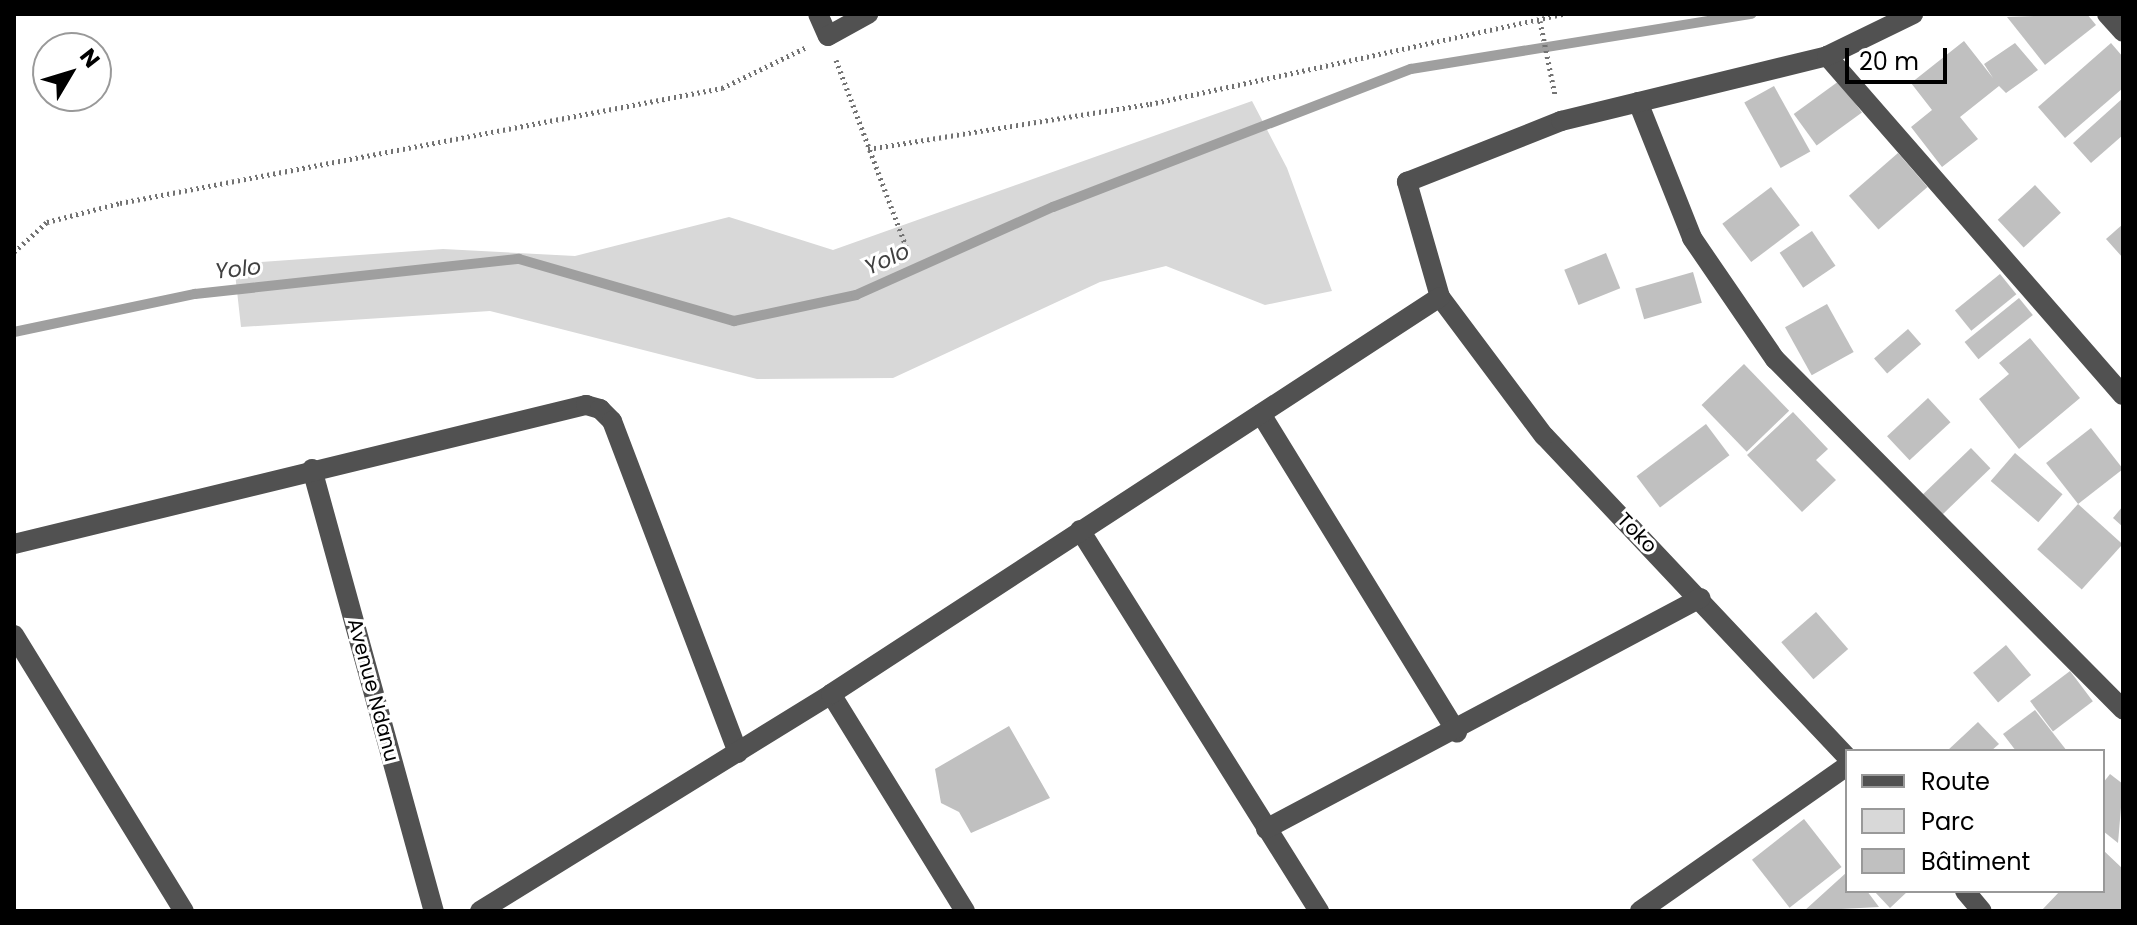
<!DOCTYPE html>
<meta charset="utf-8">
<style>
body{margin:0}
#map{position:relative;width:2137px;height:925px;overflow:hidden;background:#fff;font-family:Poppins,sans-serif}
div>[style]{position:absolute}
.green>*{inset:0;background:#d8d8d8}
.stream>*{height:10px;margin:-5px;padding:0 5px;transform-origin:5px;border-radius:5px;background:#9f9f9f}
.building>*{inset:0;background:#c0c0c0;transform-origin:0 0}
.path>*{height:5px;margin-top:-2.5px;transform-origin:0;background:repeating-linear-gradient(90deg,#737373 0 2px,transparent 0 6px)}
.minor>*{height:20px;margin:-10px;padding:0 10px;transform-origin:10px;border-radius:10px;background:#515151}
span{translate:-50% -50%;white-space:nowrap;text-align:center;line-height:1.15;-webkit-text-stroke:6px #fff;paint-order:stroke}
.street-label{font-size:20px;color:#000}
.water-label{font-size:22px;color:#404040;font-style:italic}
.frame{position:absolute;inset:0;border:16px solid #000;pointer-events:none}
.legend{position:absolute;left:1845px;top:749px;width:260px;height:144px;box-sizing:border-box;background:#fff;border:2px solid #999;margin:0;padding:10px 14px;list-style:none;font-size:24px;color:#000}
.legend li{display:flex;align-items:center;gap:16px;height:40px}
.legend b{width:40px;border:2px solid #999}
.north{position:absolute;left:32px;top:32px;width:80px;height:80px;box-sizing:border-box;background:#fff;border:2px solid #999;border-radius:50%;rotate:52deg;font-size:22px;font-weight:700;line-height:32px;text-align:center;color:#000}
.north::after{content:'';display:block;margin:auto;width:28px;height:36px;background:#000;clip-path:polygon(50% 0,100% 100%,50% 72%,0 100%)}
.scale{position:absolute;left:1845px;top:48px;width:102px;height:36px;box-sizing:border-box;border:4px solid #000;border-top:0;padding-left:10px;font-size:24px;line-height:28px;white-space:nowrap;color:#000;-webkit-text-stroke:6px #fff;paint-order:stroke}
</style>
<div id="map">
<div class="green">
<div style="clip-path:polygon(1252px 101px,1287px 168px,1332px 291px,1265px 305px,1166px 266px,1100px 282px,893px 378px,757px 379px,490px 311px,241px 327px,234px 264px,443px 249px,575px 256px,729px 217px,833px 250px)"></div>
</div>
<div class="stream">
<div style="left:14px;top:332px;width:185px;rotate:-11.9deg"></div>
<div style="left:195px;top:294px;width:326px;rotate:-6.2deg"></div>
<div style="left:519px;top:259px;width:224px;rotate:16.1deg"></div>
<div style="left:734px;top:321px;width:125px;rotate:-12deg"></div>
<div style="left:856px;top:295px;width:216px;rotate:-24.1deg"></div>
<div style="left:1053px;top:207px;width:384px;rotate:-21.1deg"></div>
<div style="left:1411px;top:69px;width:345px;rotate:-9.2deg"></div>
</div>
<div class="building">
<div style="clip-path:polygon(2087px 14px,2096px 25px,2045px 65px,2007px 17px)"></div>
<div style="clip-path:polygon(1964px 41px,1993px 78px,1984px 64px,2015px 43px,2038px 70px,2006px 93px,1999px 86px,1960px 117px,1978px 139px,1942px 167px,1911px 127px,1932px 110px,1911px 83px)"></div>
<div style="clip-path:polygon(2111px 43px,2123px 57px,2123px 88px,2065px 138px,2038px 107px)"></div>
<div style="left:1839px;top:81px;width:39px;height:56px;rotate:54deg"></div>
<div style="left:1774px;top:86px;width:75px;height:34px;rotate:61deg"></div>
<div style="clip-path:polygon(2123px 98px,2123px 135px,2091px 163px,2073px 143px)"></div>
<div style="left:1898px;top:153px;width:45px;height:65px;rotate:49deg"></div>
<div style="left:2035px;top:185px;width:38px;height:51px;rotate:47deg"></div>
<div style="left:1771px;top:187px;width:48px;height:61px;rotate:53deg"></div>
<div style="clip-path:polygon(2123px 224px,2123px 258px,2106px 239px)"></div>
<div style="left:1812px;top:231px;width:42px;height:39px;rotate:56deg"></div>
<div style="left:1606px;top:253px;width:38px;height:45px;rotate:68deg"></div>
<div style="left:1693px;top:272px;width:32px;height:60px;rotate:74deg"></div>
<div style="left:2000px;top:274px;width:26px;height:58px;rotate:51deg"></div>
<div style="left:2019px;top:298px;width:22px;height:70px;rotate:51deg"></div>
<div style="left:1827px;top:304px;width:55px;height:48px;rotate:61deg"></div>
<div style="left:1908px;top:329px;width:20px;height:45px;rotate:49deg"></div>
<div style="clip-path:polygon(2030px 338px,2080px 398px,2019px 449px,1979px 399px,2009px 374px,1999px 363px)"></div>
<div style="left:1744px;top:364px;width:65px;height:59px;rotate:46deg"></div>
<div style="left:1928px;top:398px;width:33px;height:56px;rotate:47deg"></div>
<div style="clip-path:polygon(1793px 412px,1828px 449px,1816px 460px,1836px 480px,1802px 512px,1747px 455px)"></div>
<div style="left:1706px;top:424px;width:39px;height:87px;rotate:53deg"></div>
<div style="left:2091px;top:428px;width:52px;height:57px;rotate:52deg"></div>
<div style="left:1971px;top:448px;width:28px;height:67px;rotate:46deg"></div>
<div style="left:2015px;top:453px;width:63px;height:37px;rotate:41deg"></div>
<div style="left:2078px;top:504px;width:60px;height:61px;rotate:42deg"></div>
<div style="clip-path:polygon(2123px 506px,2123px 527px,2113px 518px)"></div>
<div style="left:1816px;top:612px;width:49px;height:46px;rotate:49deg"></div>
<div style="left:2006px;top:645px;width:39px;height:43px;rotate:50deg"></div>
<div style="left:2070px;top:671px;width:38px;height:50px;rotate:53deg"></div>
<div style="clip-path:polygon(2035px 710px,2067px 751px,2016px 751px,2003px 734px)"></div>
<div style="clip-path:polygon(1978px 722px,1999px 744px,1991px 751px,1947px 751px)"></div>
<div style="clip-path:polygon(1009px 726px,1050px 798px,971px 833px,959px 812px,941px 803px,935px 769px)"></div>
<div style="clip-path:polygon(2110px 774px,2123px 784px,2118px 843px,2103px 831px,2103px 783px)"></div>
<div style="left:1804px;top:819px;width:61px;height:66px;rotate:52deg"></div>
<div style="clip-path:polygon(2103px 850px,2123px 869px,2123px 911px,2041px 911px,2060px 891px,2103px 891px)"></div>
<div style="clip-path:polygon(1847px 872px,1847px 891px,1867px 891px,1879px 907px,1804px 911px)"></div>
<div style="clip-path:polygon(1874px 891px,1908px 891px,1890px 908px)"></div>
</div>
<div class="path">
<div style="left:1540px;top:21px;width:76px;rotate:78.5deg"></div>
<div style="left:836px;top:60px;width:199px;rotate:69.4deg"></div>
<div style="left:868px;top:149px;width:286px;rotate:-9.1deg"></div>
<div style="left:1150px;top:104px;width:423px;rotate:-12.3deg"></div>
<div style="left:14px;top:252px;width:45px;rotate:-42.3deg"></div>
<div style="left:47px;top:222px;width:75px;rotate:-14.6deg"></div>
<div style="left:120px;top:203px;width:613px;rotate:-10.81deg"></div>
<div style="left:722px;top:88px;width:94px;rotate:-25.8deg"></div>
</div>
<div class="minor">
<div style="left:818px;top:14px;width:24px;rotate:66deg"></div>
<div style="left:828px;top:36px;width:46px;rotate:-28.8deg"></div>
<div style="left:2107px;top:14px;width:24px;rotate:48deg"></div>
<div style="left:1827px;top:56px;width:450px;rotate:48.9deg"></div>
<div style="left:1638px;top:102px;width:146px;rotate:68.3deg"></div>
<div style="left:1692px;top:238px;width:147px;rotate:55.6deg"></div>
<div style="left:1775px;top:359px;width:494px;rotate:45.2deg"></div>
<div style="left:1261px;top:414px;width:374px;rotate:58.4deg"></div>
<div style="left:312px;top:469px;width:459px;rotate:74.6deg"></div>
<div style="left:1080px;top:530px;width:450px;rotate:57.9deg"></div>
<div style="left:14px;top:544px;width:589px;rotate:-13.66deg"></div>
<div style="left:586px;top:405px;width:15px;rotate:16deg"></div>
<div style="left:600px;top:409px;width:17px;rotate:45deg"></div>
<div style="left:612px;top:421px;width:355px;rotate:69.2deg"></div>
<div style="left:14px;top:635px;width:324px;rotate:58.4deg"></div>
<div style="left:831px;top:694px;width:255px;rotate:58.3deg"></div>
<div style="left:1847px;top:757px;width:441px;rotate:-133.3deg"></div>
<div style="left:1544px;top:436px;width:174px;rotate:-126.8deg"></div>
<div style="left:1440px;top:297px;width:120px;rotate:-106deg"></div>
<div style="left:1407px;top:182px;width:166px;rotate:-21.6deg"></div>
<div style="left:1561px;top:121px;width:274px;rotate:-13.7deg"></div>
<div style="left:1827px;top:56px;width:96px;rotate:-26deg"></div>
<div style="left:1266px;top:829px;width:492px;rotate:-28deg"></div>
<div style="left:1965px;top:891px;width:26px;rotate:50deg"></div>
<div style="left:480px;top:911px;width:413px;rotate:-31.7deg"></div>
<div style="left:831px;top:694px;width:727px;rotate:-33.1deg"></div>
<div style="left:1640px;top:911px;width:253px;rotate:-35deg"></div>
</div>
<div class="street-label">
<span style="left:1637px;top:533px;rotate:46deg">Toko</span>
<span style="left:373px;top:690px;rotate:75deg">Avenue Ndanu</span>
</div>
<div class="water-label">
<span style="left:887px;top:259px;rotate:-24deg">Yolo</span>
<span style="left:238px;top:269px;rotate:-6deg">Yolo</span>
</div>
<div class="frame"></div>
<ul class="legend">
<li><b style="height:10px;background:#515151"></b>Route</li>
<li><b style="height:22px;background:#d8d8d8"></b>Parc</li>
<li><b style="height:22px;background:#c0c0c0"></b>Bâtiment</li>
</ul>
<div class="north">N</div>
<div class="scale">20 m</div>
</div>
